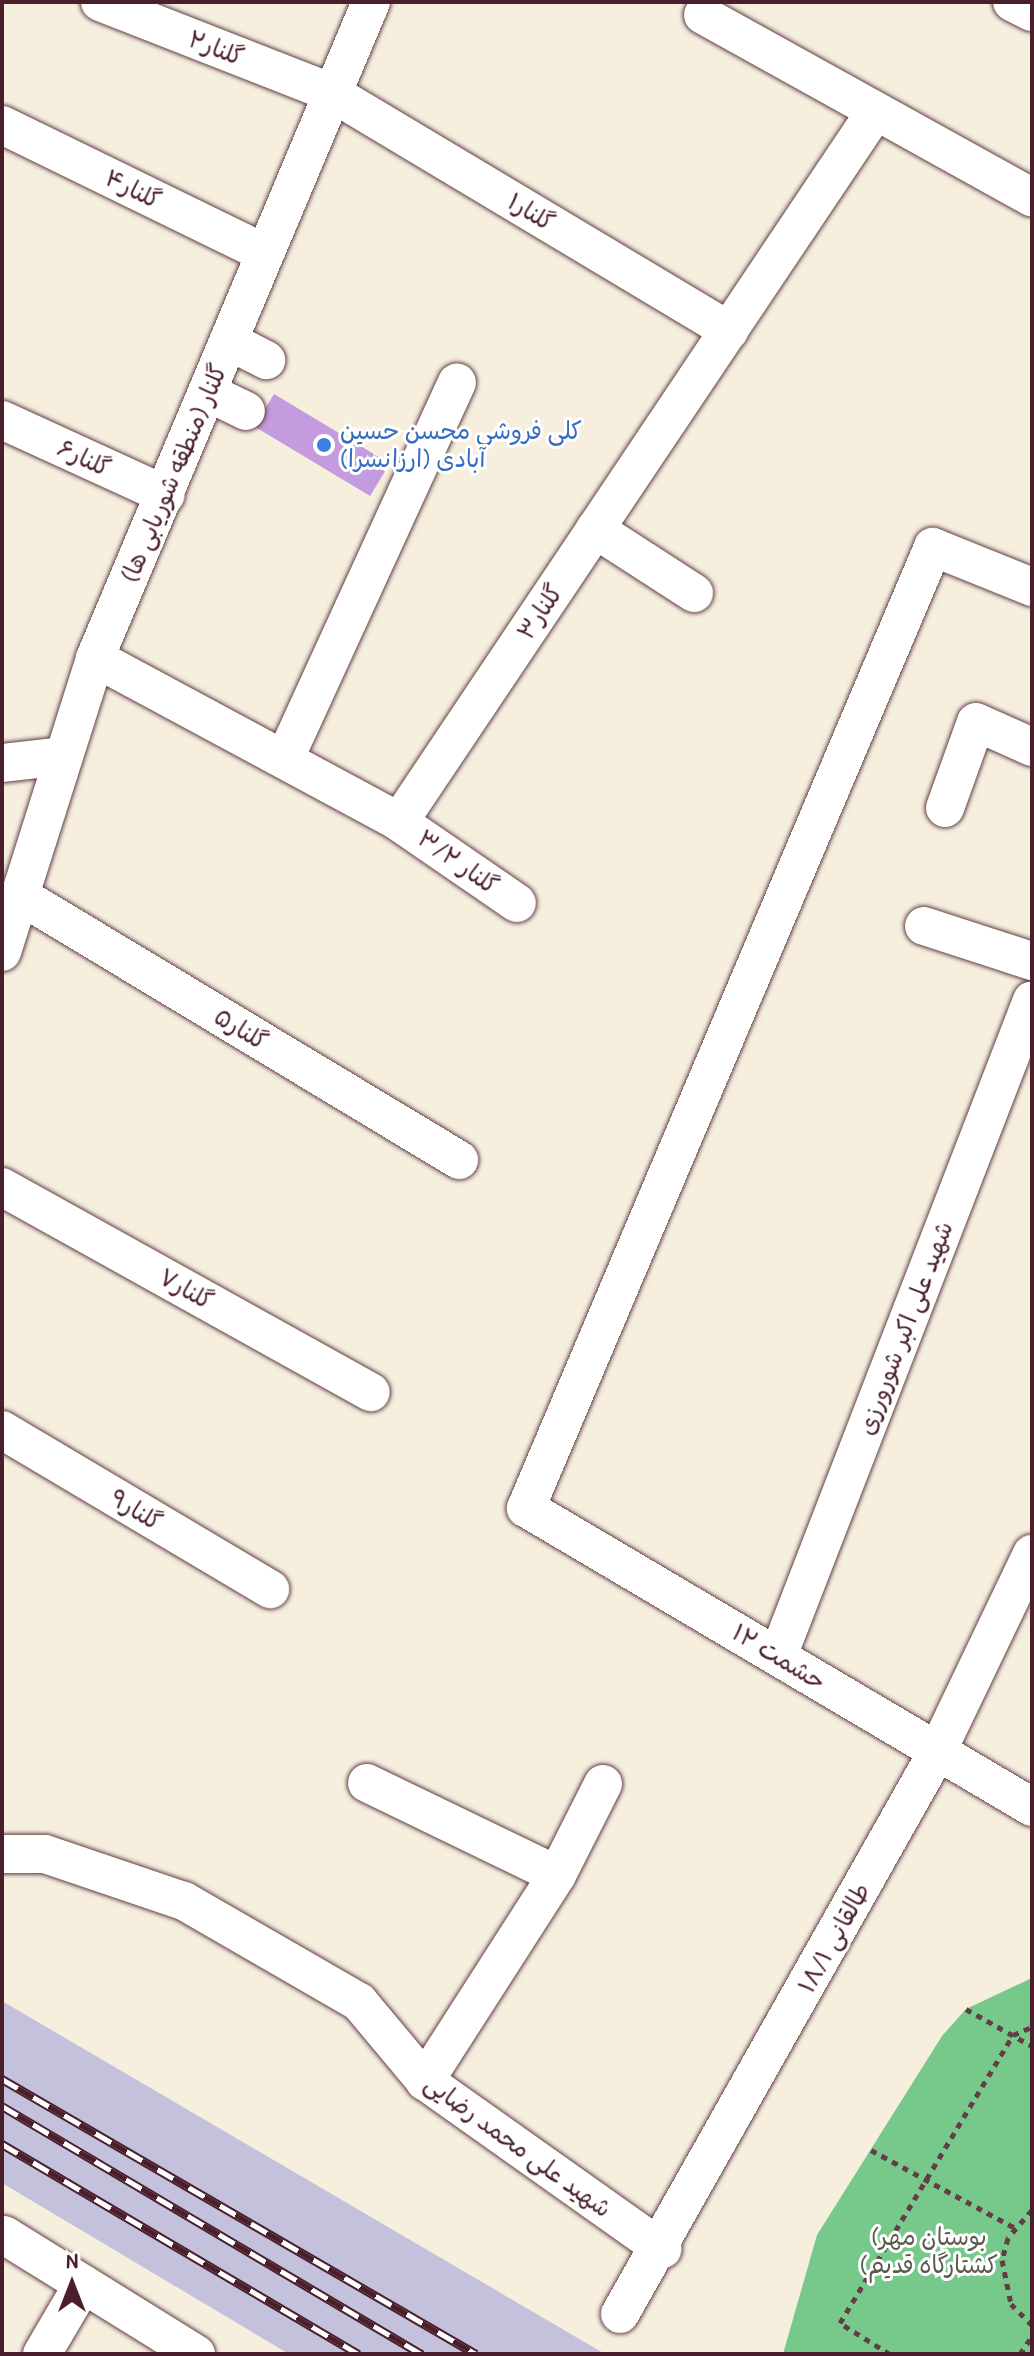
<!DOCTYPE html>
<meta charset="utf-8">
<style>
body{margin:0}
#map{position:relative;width:1034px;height:2356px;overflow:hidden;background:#f6efde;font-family:"Patrick Hand","Playpen Sans Arabic",sans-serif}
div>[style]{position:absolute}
.industrial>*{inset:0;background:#c3c1db}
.green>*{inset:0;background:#77c98b}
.building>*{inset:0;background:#c59bdf;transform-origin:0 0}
.path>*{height:5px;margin-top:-2.5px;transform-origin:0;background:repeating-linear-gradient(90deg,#643e46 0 6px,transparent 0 12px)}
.roads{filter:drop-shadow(0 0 2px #643e46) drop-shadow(0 0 2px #643e46)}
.minor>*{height:38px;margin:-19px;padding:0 19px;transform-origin:19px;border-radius:19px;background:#fff}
.rail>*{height:9px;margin-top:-4.5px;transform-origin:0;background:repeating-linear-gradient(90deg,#fff 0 18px,#4a1f2b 0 36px);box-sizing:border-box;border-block:2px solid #4a1f2b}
.dots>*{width:22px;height:22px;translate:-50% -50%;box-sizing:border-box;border:4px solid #fff;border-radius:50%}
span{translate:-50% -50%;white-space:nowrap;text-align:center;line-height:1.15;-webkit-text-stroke:6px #fff;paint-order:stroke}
.street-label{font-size:24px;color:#4a1f2b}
.shop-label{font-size:24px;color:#366cbe}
.left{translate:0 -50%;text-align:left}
.park-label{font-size:24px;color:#5a5a4d}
.frame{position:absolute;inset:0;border:4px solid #4a1f2b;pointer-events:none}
.north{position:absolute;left:32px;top:2244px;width:80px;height:80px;-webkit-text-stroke:6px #fff;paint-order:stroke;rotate:0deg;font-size:22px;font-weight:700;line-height:32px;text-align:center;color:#4a1f2b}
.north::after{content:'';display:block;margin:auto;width:28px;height:36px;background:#4a1f2b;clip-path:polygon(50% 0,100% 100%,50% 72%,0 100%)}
</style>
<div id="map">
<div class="industrial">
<div style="clip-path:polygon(2px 2001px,605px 2354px,289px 2354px,2px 2183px)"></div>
</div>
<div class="green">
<div style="clip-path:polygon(1032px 1978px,1032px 2354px,783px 2354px,817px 2235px,942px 2036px,966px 2009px)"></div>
</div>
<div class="building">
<div style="left:274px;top:394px;width:135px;height:38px;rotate:31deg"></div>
</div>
<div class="path">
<div style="left:966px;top:2009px;width:76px;rotate:29.3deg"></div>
<div style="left:871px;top:2150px;width:164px;rotate:28.4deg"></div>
<div style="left:1032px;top:2210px;width:37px;rotate:131deg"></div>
<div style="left:1008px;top:2238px;width:23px;rotate:105deg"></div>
<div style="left:1002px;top:2260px;width:45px;rotate:78.4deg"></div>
<div style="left:1011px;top:2304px;width:30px;rotate:45deg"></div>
<div style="left:890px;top:2354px;width:59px;rotate:-148.2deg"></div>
<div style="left:840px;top:2323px;width:336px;rotate:-59deg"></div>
<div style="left:1013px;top:2035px;width:21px;rotate:-23deg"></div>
<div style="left:1020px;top:2354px;width:22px;rotate:-56deg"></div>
</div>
<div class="roads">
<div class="minor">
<div style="left:100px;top:2px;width:249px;rotate:21.4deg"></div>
<div style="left:332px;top:93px;width:463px;rotate:30.9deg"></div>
<div style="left:1012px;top:2px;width:22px;rotate:27deg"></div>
<div style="left:703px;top:15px;width:376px;rotate:29deg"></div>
<div style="left:2px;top:125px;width:292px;rotate:26deg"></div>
<div style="left:229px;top:341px;width:42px;rotate:27.2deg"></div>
<div style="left:209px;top:393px;width:41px;rotate:25.9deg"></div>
<div style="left:2px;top:420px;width:180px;rotate:24.6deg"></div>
<div style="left:595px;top:529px;width:118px;rotate:32.9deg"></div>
<div style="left:1032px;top:587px;width:107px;rotate:-158deg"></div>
<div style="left:933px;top:547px;width:1044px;rotate:112.95deg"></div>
<div style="left:526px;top:1508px;width:588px;rotate:30.58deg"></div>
<div style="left:95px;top:658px;width:345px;rotate:28.3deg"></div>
<div style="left:399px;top:822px;width:851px;rotate:-56.16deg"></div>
<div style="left:285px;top:758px;width:413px;rotate:-65.4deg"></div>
<div style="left:2px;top:763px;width:62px;rotate:-6.4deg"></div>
<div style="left:945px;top:808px;width:91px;rotate:-70.2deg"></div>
<div style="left:976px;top:722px;width:61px;rotate:24.1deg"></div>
<div style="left:399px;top:822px;width:143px;rotate:34.5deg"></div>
<div style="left:24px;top:898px;width:508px;rotate:31.06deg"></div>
<div style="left:924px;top:926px;width:114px;rotate:18deg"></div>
<div style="left:2px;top:952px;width:308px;rotate:-72.4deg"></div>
<div style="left:95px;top:658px;width:712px;rotate:-67.18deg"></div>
<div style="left:2px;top:1187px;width:422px;rotate:29.1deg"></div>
<div style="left:2px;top:1430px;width:312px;rotate:30.7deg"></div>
<div style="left:778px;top:1656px;width:703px;rotate:-68.83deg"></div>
<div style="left:367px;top:1783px;width:211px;rotate:25.8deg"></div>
<div style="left:557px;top:1875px;width:245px;rotate:122.7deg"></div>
<div style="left:2px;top:1854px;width:43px"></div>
<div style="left:45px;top:1854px;width:147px;rotate:18.7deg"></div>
<div style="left:184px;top:1901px;width:202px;rotate:30deg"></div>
<div style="left:359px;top:2002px;width:103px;rotate:50.1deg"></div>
<div style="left:425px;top:2081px;width:291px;rotate:35.3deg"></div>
<div style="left:557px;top:1875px;width:102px;rotate:-63.2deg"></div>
<div style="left:4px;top:2235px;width:226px;rotate:31.8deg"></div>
<div style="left:620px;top:2314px;width:643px;rotate:-60.56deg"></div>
<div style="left:936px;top:1754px;width:222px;rotate:-64.4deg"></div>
<div style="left:42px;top:2354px;width:81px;rotate:-59.6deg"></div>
</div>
</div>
<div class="rail">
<div style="left:2px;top:2079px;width:548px;rotate:30.12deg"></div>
<div style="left:2px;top:2106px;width:488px;rotate:30.6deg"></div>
<div style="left:2px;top:2144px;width:414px;rotate:30.5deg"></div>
</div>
<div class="dots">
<div style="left:324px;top:445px;background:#3f7fe0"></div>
</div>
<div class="street-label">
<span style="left:216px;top:48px;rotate:21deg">گلنار۲</span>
<span style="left:133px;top:189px;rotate:26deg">گلنار۴</span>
<span style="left:531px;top:212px;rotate:31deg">گلنار۱</span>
<span style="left:84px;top:458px;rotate:25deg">گلنار۶</span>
<span style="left:174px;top:473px;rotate:-67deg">گلنار (منطقه شوریابی ها)</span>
<span style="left:540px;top:612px;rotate:-56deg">گلنار۳</span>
<span style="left:458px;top:862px;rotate:35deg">گلنار ۳/۲</span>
<span style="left:241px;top:1029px;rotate:31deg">گلنار۵</span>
<span style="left:186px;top:1289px;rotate:29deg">گلنار۷</span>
<span style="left:905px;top:1328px;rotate:-69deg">شهید علی اکبر شورورزی</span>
<span style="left:136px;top:1510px;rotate:31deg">گلنار۹</span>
<span style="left:779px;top:1657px;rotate:31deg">حشمت ۱۲</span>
<span style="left:834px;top:1938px;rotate:-61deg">طالقانی ۱۸/۱</span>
<span style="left:518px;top:2146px;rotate:36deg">شهید علی محمد رضایی</span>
</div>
<div class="shop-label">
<span class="left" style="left:340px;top:445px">کلی فروشی محسن حسین<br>آبادی (ارزانسرا)</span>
</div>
<div class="park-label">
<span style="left:929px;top:2251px">(بوستان مهر<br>(کشتارگاه قدیم</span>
</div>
<div class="frame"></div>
<div class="north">N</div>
</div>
